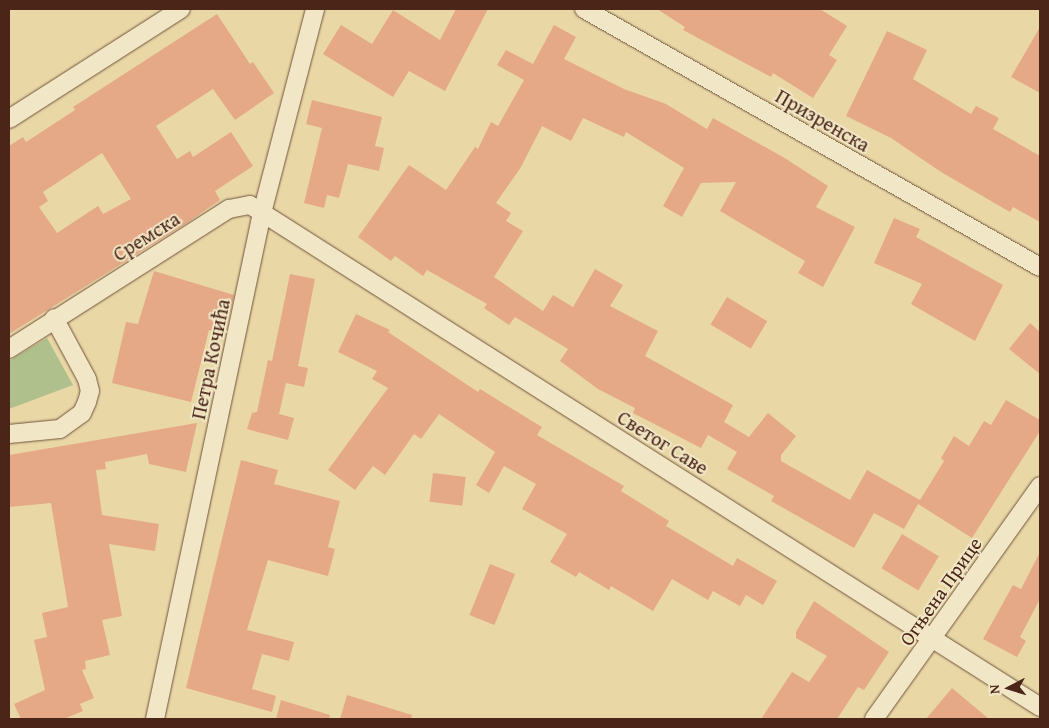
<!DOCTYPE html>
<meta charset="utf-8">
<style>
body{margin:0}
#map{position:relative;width:1049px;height:728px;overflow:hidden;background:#e9d8a6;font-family:"Gentium Book Plus",serif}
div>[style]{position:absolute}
.green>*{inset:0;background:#b0c08c}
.building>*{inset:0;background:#e5a988;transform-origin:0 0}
.roads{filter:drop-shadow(0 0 1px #72523c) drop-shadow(0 0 1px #72523c)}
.minor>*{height:18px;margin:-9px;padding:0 9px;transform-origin:9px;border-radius:9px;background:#f1e6c5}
span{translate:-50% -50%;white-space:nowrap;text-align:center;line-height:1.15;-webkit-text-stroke:4px #f1e6c5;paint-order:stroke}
.street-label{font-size:20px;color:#4a2518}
.frame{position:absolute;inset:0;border:10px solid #4a2518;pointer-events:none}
.north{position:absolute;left:984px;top:663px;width:50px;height:50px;-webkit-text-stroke:4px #f1e6c5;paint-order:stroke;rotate:265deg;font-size:14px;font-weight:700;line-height:20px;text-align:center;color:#4a2518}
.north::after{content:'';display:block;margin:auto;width:18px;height:22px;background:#4a2518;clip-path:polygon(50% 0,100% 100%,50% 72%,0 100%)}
</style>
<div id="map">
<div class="green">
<div style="clip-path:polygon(47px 338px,73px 385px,9px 409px,9px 361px)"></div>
</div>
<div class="building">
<div style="clip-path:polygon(456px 9px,488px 9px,445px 91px,409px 71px,393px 97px,323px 54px,341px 25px,372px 44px,393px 10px,440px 40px)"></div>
<div style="clip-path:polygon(657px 9px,820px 9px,847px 26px,829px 55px,837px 60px,813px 98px,773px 73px,771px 77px,683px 30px,685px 27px)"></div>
<div style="clip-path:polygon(evenodd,217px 14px,250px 64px,253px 62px,274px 93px,235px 120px,213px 89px,156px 126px,177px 159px,190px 151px,193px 157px,231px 132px,253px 166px,215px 191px,220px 200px,185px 224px,9px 334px,9px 146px,23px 137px,26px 142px,75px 110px,73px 107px,217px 14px,102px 153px,131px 199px,103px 214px,98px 206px,57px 233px,39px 207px,48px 201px,43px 192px,102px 153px)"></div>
<div style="clip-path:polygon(554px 25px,576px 37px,564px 59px,624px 89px,666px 104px,707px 129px,713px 118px,783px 157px,828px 186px,816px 207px,855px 227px,823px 287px,798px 273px,805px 261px,720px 211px,736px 182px,701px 183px,682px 217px,663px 206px,684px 168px,626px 132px,624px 137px,583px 118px,571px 141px,542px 126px,521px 167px,496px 203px,511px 213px,506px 221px,523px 231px,494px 277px,543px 311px,553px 295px,573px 307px,595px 269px,623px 285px,610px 306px,658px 331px,645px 356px,733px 405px,724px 422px,749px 437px,768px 413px,796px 436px,781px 455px,781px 461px,850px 500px,867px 470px,920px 500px,944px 461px,941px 458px,954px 436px,969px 446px,984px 421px,991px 425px,1006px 400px,1040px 420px,1040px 431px,972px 538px,918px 504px,904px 529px,874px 513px,854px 548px,771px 501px,774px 496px,727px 469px,737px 452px,708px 435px,701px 448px,633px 413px,635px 408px,598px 389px,560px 361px,568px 349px,515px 317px,509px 325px,484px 308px,487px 304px,427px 270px,423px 276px,395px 256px,391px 261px,358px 237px,409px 165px,446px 190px,475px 147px,478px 149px,491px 122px,498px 126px,524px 80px,497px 65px,506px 50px,533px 64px)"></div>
<div style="clip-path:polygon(1040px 27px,1040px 93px,1011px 77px)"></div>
<div style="clip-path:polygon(887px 31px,927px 50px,913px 79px,971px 114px,976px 106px,999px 118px,993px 129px,1040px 156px,1040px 222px,1013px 207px,1010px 212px,941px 172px,891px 138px,846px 116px)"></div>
<div style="clip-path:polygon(312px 100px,382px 117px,375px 146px,384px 148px,379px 171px,348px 164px,339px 198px,327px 195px,324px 208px,304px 203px,322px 128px,306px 124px)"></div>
<div style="clip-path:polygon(894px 218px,920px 229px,916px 237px,1003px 285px,975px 341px,911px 304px,922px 284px,874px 263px)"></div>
<div style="clip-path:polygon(154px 271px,234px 295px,225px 335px,209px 330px,191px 402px,112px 383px,126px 322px,138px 324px)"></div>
<div style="clip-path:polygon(290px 274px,315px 279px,298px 366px,308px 368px,304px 387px,286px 383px,279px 414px,294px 418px,288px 440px,247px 429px,252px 413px,257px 412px,268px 360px,272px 361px)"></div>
<div style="left:727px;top:297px;width:47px;height:32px;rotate:31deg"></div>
<div style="clip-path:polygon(356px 314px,390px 330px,388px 332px,478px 392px,480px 389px,542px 427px,537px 435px,624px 486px,621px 491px,669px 521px,666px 526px,733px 566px,737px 558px,777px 581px,763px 605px,746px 595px,740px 606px,713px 591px,708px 600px,672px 579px,653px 611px,611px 586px,609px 590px,579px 572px,576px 577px,550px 562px,567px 534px,522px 509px,536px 484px,504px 466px,489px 493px,476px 485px,495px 452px,439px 414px,421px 439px,414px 434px,385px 475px,373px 466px,355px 490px,328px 470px,388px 388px,372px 379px,377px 371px,338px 352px)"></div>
<div style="clip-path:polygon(1030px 323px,1040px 332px,1040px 374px,1009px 349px)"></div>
<div style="clip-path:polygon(197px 423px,186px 472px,149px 464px,147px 454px,105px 462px,106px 469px,96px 470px,102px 515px,159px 524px,155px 551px,109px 544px,122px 616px,102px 620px,110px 655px,85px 661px,86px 669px,82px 670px,94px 698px,80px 704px,83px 711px,64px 719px,21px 719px,14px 704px,45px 690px,34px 640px,47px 637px,42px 613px,68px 607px,51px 503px,9px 507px,9px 455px)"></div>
<div style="clip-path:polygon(241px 460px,278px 470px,274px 484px,340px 501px,328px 547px,335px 549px,328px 576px,268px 560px,247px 630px,294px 642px,289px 661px,262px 654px,252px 689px,276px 696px,272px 712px,186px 688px)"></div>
<div style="left:433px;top:473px;width:33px;height:29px;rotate:7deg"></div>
<div style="left:902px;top:534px;width:43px;height:40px;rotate:31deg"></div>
<div style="clip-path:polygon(1040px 552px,1040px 599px,1020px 637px,1026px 641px,1017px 657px,983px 639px,1013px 585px,1021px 589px)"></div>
<div style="left:490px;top:564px;width:27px;height:55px;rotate:22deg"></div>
<div style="clip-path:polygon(814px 601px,889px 652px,864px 690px,858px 687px,837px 719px,761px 719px,792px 672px,809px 682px,827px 656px,796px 638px,796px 632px)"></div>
<div style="clip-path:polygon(952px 688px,989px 719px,926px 719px)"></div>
<div style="clip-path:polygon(347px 695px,412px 715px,411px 719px,340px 719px)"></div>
<div style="clip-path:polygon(281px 700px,330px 715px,329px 719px,276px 719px)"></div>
</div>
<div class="roads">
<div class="minor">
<div style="left:584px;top:9px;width:524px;rotate:29.5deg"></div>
<div style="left:9px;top:119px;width:204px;rotate:-32.6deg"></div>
<div style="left:9px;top:349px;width:261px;rotate:-32.5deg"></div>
<div style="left:229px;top:209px;width:21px;rotate:-11deg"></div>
<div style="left:250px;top:205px;width:936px;rotate:32.43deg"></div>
<div style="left:9px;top:434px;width:51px;rotate:-5.6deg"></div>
<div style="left:60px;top:429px;width:27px;rotate:-36deg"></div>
<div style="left:82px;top:413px;width:12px;rotate:-66deg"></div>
<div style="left:87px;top:402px;width:11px;rotate:-75deg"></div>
<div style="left:90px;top:391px;width:12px;rotate:-104deg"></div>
<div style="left:87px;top:379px;width:69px;rotate:-118.4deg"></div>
<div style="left:155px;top:719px;width:517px;rotate:-78.06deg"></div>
<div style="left:262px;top:213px;width:211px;rotate:-75.4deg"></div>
<div style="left:874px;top:719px;width:286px;rotate:-54.5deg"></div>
</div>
</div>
<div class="street-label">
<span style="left:823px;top:120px;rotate:30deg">Призренска</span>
<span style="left:146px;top:236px;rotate:-32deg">Сремска</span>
<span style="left:210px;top:359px;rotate:-78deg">Петра Кочића</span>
<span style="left:663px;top:442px;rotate:32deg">Светог Саве</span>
<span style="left:940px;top:591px;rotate:-55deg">Огњена Прице</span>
</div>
<div class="frame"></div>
<div class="north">N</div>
</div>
